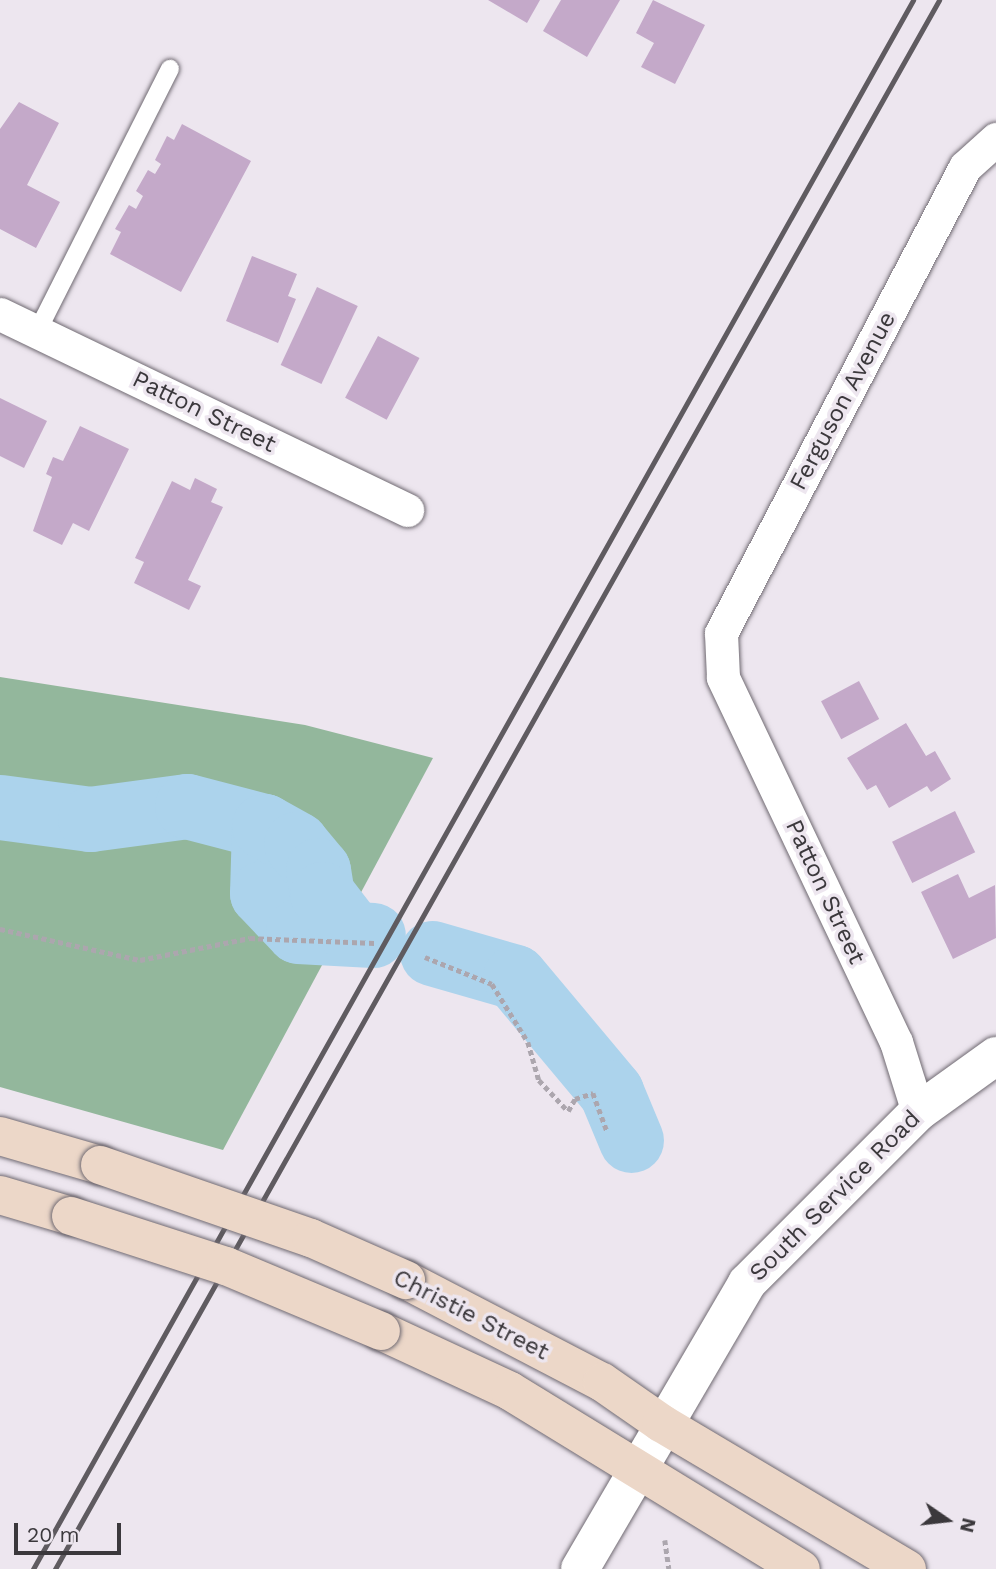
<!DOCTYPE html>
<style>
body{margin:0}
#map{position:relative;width:996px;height:1569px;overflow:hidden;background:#ede6ef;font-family:"Work Sans",sans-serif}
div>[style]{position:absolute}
.forest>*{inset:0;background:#93b79c}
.river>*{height:65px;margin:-32.5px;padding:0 32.5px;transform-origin:32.5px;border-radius:32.5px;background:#acd3ec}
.building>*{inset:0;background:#c4a9c9;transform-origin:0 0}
.path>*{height:4.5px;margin-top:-2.25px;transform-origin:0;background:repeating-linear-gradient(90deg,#aca6ae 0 5px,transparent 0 8.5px)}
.roads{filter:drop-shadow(0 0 2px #706a72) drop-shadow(0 0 2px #706a72)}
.service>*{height:18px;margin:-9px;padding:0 9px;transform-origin:9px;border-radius:9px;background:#fff}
.minor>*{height:33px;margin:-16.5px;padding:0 16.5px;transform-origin:16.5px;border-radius:16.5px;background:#fff}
.tertiary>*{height:38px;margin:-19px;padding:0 19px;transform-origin:19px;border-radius:19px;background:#fff}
.secondary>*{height:38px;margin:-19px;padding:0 19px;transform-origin:19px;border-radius:19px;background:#ecd7c8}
.rail>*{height:5px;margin:-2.5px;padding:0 2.5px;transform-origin:2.5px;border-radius:2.5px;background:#5f5b60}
.bridges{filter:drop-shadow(0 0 2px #706a72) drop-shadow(0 0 2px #706a72)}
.secondary-bridge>*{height:38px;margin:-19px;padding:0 19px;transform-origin:19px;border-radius:19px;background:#ecd7c8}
span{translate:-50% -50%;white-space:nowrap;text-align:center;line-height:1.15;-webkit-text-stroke:7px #ede6ef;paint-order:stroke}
.street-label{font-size:24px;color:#3b383c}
.north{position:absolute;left:912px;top:1485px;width:70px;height:70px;-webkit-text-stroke:5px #ede6ef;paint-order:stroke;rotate:104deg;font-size:19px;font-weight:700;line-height:28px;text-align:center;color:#3b383c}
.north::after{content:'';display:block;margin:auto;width:24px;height:32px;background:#3b383c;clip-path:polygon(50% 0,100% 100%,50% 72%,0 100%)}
.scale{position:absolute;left:14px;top:1523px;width:107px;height:32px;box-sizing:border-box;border:4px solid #3b383c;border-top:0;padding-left:9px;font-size:21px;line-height:24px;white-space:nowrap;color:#3b383c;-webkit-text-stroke:5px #ede6ef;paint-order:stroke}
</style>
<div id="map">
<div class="forest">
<div style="clip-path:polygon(0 677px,305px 725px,433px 758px,223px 1150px,0 1087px)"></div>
</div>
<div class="river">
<div style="left:0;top:807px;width:91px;rotate:7.6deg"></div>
<div style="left:90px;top:819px;width:98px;rotate:-7.6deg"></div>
<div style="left:187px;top:806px;width:80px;rotate:14.6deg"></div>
<div style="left:264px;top:826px;width:67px;rotate:91.7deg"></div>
<div style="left:262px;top:893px;width:52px;rotate:46.5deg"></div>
<div style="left:298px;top:931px;width:75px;rotate:3.1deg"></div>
<div style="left:264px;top:826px;width:37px;rotate:29deg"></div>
<div style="left:296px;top:844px;width:34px;rotate:50deg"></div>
<div style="left:318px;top:870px;width:24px;rotate:81deg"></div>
<div style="left:322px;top:894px;width:49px;rotate:52.4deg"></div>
<div style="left:432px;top:953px;width:86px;rotate:16.1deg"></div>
<div style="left:515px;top:977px;width:150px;rotate:50.1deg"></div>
<div style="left:611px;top:1092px;width:52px;rotate:67.4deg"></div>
</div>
<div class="building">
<div style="clip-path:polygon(488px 0,540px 0,527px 23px)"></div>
<div style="clip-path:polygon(561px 0,620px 0,587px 57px,543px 31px)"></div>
<div style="clip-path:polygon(653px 0,705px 25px,675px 84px,641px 67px,654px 43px,636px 33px)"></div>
<div style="clip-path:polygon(19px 102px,59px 123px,27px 185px,60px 202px,36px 248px,0 229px,0 129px)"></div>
<div style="clip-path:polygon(182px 124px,251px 161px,181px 292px,110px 254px,121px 232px,115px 229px,129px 205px,136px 209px,143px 196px,136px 191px,148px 170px,155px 174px,161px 164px,155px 160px,167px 136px,174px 140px)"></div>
<div style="clip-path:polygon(252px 256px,297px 274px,288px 296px,296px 299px,278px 343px,226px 321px)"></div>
<div style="left:317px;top:287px;width:45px;height:86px;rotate:25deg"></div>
<div style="left:378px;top:336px;width:47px;height:70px;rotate:28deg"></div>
<div style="clip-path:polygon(0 398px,47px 421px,24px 468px,0 456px)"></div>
<div style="clip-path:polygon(80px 426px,129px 449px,89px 531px,73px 523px,62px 545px,33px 531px,52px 477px,46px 474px,53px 457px,63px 461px)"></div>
<div style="clip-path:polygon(195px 478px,217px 489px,211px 502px,223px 507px,188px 580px,201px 586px,189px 610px,134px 583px,144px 562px,135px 558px,172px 481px,190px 490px)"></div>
<div style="left:859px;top:681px;width:43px;height:43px;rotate:62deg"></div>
<div style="clip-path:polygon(906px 723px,926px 756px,935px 751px,951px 779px,931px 792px,927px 786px,889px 808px,876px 785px,867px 790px,847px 758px)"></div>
<div style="left:955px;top:811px;width:46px;height:70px;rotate:64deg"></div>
<div style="clip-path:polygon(958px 874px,969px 898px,995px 885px,996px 938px,953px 959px,921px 892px)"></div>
</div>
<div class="path">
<div style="left:0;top:929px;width:143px;rotate:12.5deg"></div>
<div style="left:140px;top:960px;width:112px;rotate:-11.3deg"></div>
<div style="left:250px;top:938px;width:125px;rotate:2.3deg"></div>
<div style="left:425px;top:957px;width:72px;rotate:21.9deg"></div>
<div style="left:492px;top:984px;width:68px;rotate:58.2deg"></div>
<div style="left:528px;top:1042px;width:40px;rotate:74deg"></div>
<div style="left:539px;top:1080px;width:42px;rotate:46.9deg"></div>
<div style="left:568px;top:1111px;width:14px;rotate:-60deg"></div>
<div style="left:575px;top:1099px;width:19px;rotate:-18deg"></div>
<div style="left:593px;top:1093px;width:40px;rotate:69.8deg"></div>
<div style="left:665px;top:1540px;width:29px;rotate:82deg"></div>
</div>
<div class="roads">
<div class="service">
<div style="left:37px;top:332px;width:295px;rotate:-63.2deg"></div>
</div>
<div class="minor">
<div style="left:0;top:314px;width:452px;rotate:25.7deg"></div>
<div style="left:918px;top:1112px;width:73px;rotate:-107.4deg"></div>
<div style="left:896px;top:1042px;width:404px;rotate:-115.4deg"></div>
<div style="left:723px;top:677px;width:44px;rotate:-92.6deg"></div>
<div style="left:721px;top:633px;width:526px;rotate:-62.36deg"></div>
<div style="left:965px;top:167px;width:42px;rotate:-42.1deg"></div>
</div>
<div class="tertiary">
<div style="left:580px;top:1569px;width:331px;rotate:-59.7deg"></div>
<div style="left:747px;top:1283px;width:242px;rotate:-45deg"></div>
<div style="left:918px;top:1112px;width:96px;rotate:-35.7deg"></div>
</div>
<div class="secondary">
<div style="left:0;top:1136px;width:104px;rotate:16.2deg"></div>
<div style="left:0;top:1195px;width:74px;rotate:16.5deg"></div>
<div style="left:406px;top:1280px;width:221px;rotate:27.5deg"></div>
<div style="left:602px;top:1382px;width:72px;rotate:34.8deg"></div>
<div style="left:661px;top:1423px;width:286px;rotate:30.7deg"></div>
<div style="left:381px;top:1331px;width:142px;rotate:24.9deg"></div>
<div style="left:510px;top:1391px;width:341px;rotate:31.5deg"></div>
</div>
</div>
<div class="rail">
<div style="left:33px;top:1569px;width:1799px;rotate:-60.71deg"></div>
<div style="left:55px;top:1569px;width:1801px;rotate:-60.6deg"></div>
</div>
<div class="bridges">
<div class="secondary-bridge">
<div style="left:100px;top:1165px;width:223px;rotate:19.1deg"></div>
<div style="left:311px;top:1238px;width:104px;rotate:23.9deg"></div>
<div style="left:71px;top:1216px;width:163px;rotate:17.9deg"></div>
<div style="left:226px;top:1266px;width:168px;rotate:22.8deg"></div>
</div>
</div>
<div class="street-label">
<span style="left:843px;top:401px;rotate:-62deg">Ferguson Avenue</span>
<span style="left:204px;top:412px;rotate:26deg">Patton Street</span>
<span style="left:825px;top:892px;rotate:65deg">Patton Street</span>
<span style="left:835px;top:1196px;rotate:-45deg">South Service Road</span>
<span style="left:471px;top:1315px;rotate:27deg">Christie Street</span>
</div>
<div class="north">N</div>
<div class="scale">20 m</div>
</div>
